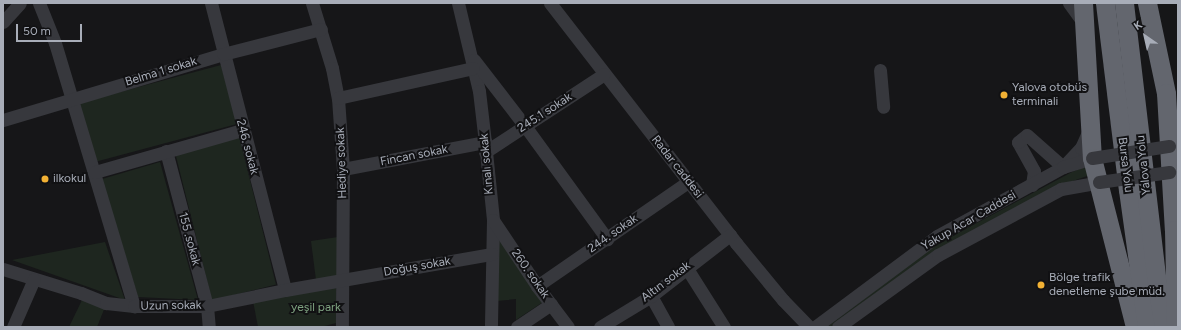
<!DOCTYPE html>
<meta charset="utf-8">
<style>
body{margin:0}
#map{position:relative;width:1181px;height:330px;overflow:hidden;background:#161618;font-family:Figtree,sans-serif}
div>[style]{position:absolute}
.green>*{inset:0;background:#1e261f;transform-origin:0 0}
.minor>*{height:13px;margin:-6.5px;padding:0 6.5px;transform-origin:6.5px;border-radius:6.5px;background:#37383d}
.highway>*{height:19px;margin:-9.5px;padding:0 9.5px;transform-origin:9.5px;border-radius:9.5px;background:#63666e}
.minor-bridge>*{height:13px;margin:-6.5px;padding:0 6.5px;transform-origin:6.5px;border-radius:6.5px;background:#37383d}
.dots>*{width:11px;height:11px;translate:-50% -50%;box-sizing:border-box;border:2px solid #111113;border-radius:50%}
span{translate:-50% -50%;white-space:nowrap;text-align:center;line-height:1.15;-webkit-text-stroke:4px #111113;paint-order:stroke}
.street-label{font-size:12px;color:#a8adb8}
.poi-label{font-size:12px;color:#a8adb8}
.left{translate:0 -50%;text-align:left}
.park-label{font-size:12px;color:#7fa381}
.frame{position:absolute;inset:0;border:4px solid #a8adb8;pointer-events:none}
.north{position:absolute;left:1125px;top:16px;width:40px;height:40px;-webkit-text-stroke:3px #111113;paint-order:stroke;rotate:326deg;font-size:11px;font-weight:700;line-height:16px;text-align:center;color:#a8adb8}
.north::after{content:'';display:block;margin:auto;width:14px;height:18px;background:#a8adb8;clip-path:polygon(50% 0,100% 100%,50% 72%,0 100%)}
.scale{position:absolute;left:16px;top:24px;width:66px;height:18px;box-sizing:border-box;border:2px solid #a8adb8;border-top:0;padding-left:5px;font-size:12px;line-height:14px;white-space:nowrap;color:#a8adb8;-webkit-text-stroke:3px #111113;paint-order:stroke}
</style>
<div id="map">
<div class="green">
<div style="left:221px;top:65px;width:61px;height:149px;rotate:75deg"></div>
<div style="left:239px;top:136px;width:153px;height:66px;rotate:76deg"></div>
<div style="clip-path:polygon(160px 162px,198px 300px,138px 297px,102px 179px)"></div>
<div style="clip-path:polygon(1090px 165px,1093px 174px,1064px 184px,931px 254px,830px 327px,827px 327px,934px 246px,1072px 172px)"></div>
<div style="clip-path:polygon(338px 237px,338px 277px,316px 280px,311px 241px)"></div>
<div style="clip-path:polygon(497px 237px,543px 302px,516px 320px,516px 299px,497px 301px)"></div>
<div style="clip-path:polygon(105px 242px,125px 300px,12px 260px)"></div>
<div style="clip-path:polygon(336px 285px,336px 323px,321px 327px,258px 327px,253px 301px)"></div>
<div style="clip-path:polygon(82px 300px,105px 307px,97px 327px,69px 327px)"></div>
</div>
<div class="minor">
<div style="left:39px;top:3px;width:43px;rotate:68.2deg"></div>
<div style="left:55px;top:43px;width:275px;rotate:73.3deg"></div>
<div style="left:211px;top:3px;width:296px;rotate:75.5deg"></div>
<div style="left:312px;top:3px;width:68px;rotate:72.9deg"></div>
<div style="left:332px;top:68px;width:31px;rotate:79deg"></div>
<div style="left:338px;top:98px;width:71px;rotate:86deg"></div>
<div style="left:343px;top:169px;width:158px;rotate:90.4deg"></div>
<div style="left:458px;top:3px;width:90px;rotate:76.6deg"></div>
<div style="left:479px;top:91px;width:51px;rotate:83.3deg"></div>
<div style="left:485px;top:142px;width:78px;rotate:84.1deg"></div>
<div style="left:493px;top:220px;width:107px;rotate:91.1deg"></div>
<div style="left:550px;top:3px;width:304px;rotate:52.2deg"></div>
<div style="left:736px;top:243px;width:74px;rotate:50.5deg"></div>
<div style="left:783px;top:300px;width:37px;rotate:46deg"></div>
<div style="left:1069px;top:3px;width:24px;rotate:54deg"></div>
<div style="left:3px;top:22px;width:25px;rotate:-48deg"></div>
<div style="left:474px;top:60px;width:83px;rotate:52.3deg"></div>
<div style="left:525px;top:126px;width:140px;rotate:54deg"></div>
<div style="left:880px;top:70px;width:37px;rotate:85deg"></div>
<div style="left:338px;top:98px;width:138px;rotate:-12.5deg"></div>
<div style="left:3px;top:120px;width:230px;rotate:-16.7deg"></div>
<div style="left:223px;top:54px;width:101px;rotate:-14.3deg"></div>
<div style="left:166px;top:151px;width:160px;rotate:75.2deg"></div>
<div style="left:207px;top:306px;width:21px;rotate:85deg"></div>
<div style="left:485px;top:152px;width:142px;rotate:-33.2deg"></div>
<div style="left:343px;top:169px;width:145px;rotate:-10.8deg"></div>
<div style="left:95px;top:172px;width:153px;rotate:-15.9deg"></div>
<div style="left:1032px;top:185px;width:14px;rotate:-82deg"></div>
<div style="left:1034px;top:171px;width:33px;rotate:-119deg"></div>
<div style="left:1018px;top:142px;width:11px;rotate:-38deg"></div>
<div style="left:1027px;top:135px;width:48px;rotate:41.6deg"></div>
<div style="left:1063px;top:167px;width:26px;rotate:-47deg"></div>
<div style="left:1081px;top:148px;width:20px;rotate:-66deg"></div>
<div style="left:493px;top:220px;width:79px;rotate:56.3deg"></div>
<div style="left:537px;top:286px;width:51px;rotate:52.9deg"></div>
<div style="left:686px;top:267px;width:71px;rotate:57.7deg"></div>
<div style="left:3px;top:269px;width:82px;rotate:17.1deg"></div>
<div style="left:81px;top:293px;width:27px;rotate:22deg"></div>
<div style="left:106px;top:303px;width:28px;rotate:6deg"></div>
<div style="left:134px;top:306px;width:73px"></div>
<div style="left:207px;top:306px;width:80px;rotate:-11.6deg"></div>
<div style="left:285px;top:290px;width:210px;rotate:-9.9deg"></div>
<div style="left:537px;top:286px;width:183px;rotate:-34.6deg"></div>
<div style="left:651px;top:296px;width:35px;rotate:61deg"></div>
<div style="left:13px;top:327px;width:52px;rotate:-66.4deg"></div>
<div style="left:517px;top:327px;width:41px;rotate:-34.1deg"></div>
<div style="left:600px;top:327px;width:60px;rotate:-31.3deg"></div>
<div style="left:651px;top:296px;width:100px;rotate:-37.7deg"></div>
<div style="left:815px;top:327px;width:152px;rotate:-36.7deg"></div>
<div style="left:937px;top:236px;width:144px;rotate:-28.7deg"></div>
<div style="left:1063px;top:167px;width:30px;rotate:-17deg"></div>
<div style="left:838px;top:327px;width:123px;rotate:-35.8deg"></div>
<div style="left:938px;top:255px;width:140px;rotate:-28.2deg"></div>
<div style="left:1061px;top:189px;width:39px;rotate:-10deg"></div>
</div>
<div class="highway">
<div style="left:1083px;top:3px;width:155px;rotate:86.7deg"></div>
<div style="left:1092px;top:158px;width:174px;rotate:75.7deg"></div>
<div style="left:1105px;top:3px;width:188px;rotate:83deg"></div>
<div style="left:1128px;top:190px;width:138px;rotate:82.1deg"></div>
<div style="left:1124px;top:3px;width:291px;rotate:83.3deg"></div>
<div style="left:1158px;top:292px;width:36px;rotate:80deg"></div>
<div style="left:1147px;top:3px;width:92px;rotate:78.1deg"></div>
<div style="left:1166px;top:93px;width:137px;rotate:86.7deg"></div>
<div style="left:1174px;top:230px;width:97px;rotate:88.8deg"></div>
</div>
<div class="minor-bridge">
<div style="left:1092px;top:158px;width:78px;rotate:-8.9deg"></div>
<div style="left:1099px;top:182px;width:71px;rotate:-8.1deg"></div>
</div>
<div class="dots">
<div style="left:1004px;top:95px;background:#f2b134"></div>
<div style="left:45px;top:179px;background:#f2b134"></div>
<div style="left:1041px;top:285px;background:#f2b134"></div>
</div>
<div class="street-label">
<span style="left:161px;top:72px;rotate:-17deg">Belma 1 sokak</span>
<span style="left:545px;top:113px;rotate:-33deg">245.1 sokak</span>
<span style="left:247px;top:147px;rotate:75deg">246. sokak</span>
<span style="left:414px;top:156px;rotate:-11deg">Fincan sokak</span>
<span style="left:342px;top:163px;rotate:-92deg">Hediye sokak</span>
<span style="left:487px;top:164px;rotate:-95deg">Kınalı sokak</span>
<span style="left:1125px;top:165px;rotate:83deg">Bursa Yolu</span>
<span style="left:1144px;top:165px;rotate:-96deg">Yalova Yolu</span>
<span style="left:677px;top:167px;rotate:52deg">Radar caddesi</span>
<span style="left:969px;top:221px;rotate:-30deg">Yakup Acar Caddesi</span>
<span style="left:613px;top:234px;rotate:-35deg">244. sokak</span>
<span style="left:189px;top:239px;rotate:75deg">155 .sokak</span>
<span style="left:417px;top:267px;rotate:-10deg">Doğuş sokak</span>
<span style="left:530px;top:274px;rotate:55deg">260. sokak</span>
<span style="left:666px;top:282px;rotate:-37deg">Altın sokak</span>
<span style="left:171px;top:306px;rotate:-1deg">Uzun sokak</span>
</div>
<div class="poi-label">
<span class="left" style="left:1012px;top:95px">Yalova otobüs<br>terminali</span>
<span class="left" style="left:53px;top:179px">ilkokul</span>
<span class="left" style="left:1049px;top:285px">Bölge trafik<br>denetleme şube müd.</span>
</div>
<div class="park-label">
<span style="left:316px;top:308px">yeşil park</span>
</div>
<div class="frame"></div>
<div class="north">K</div>
<div class="scale">50 m</div>
</div>
